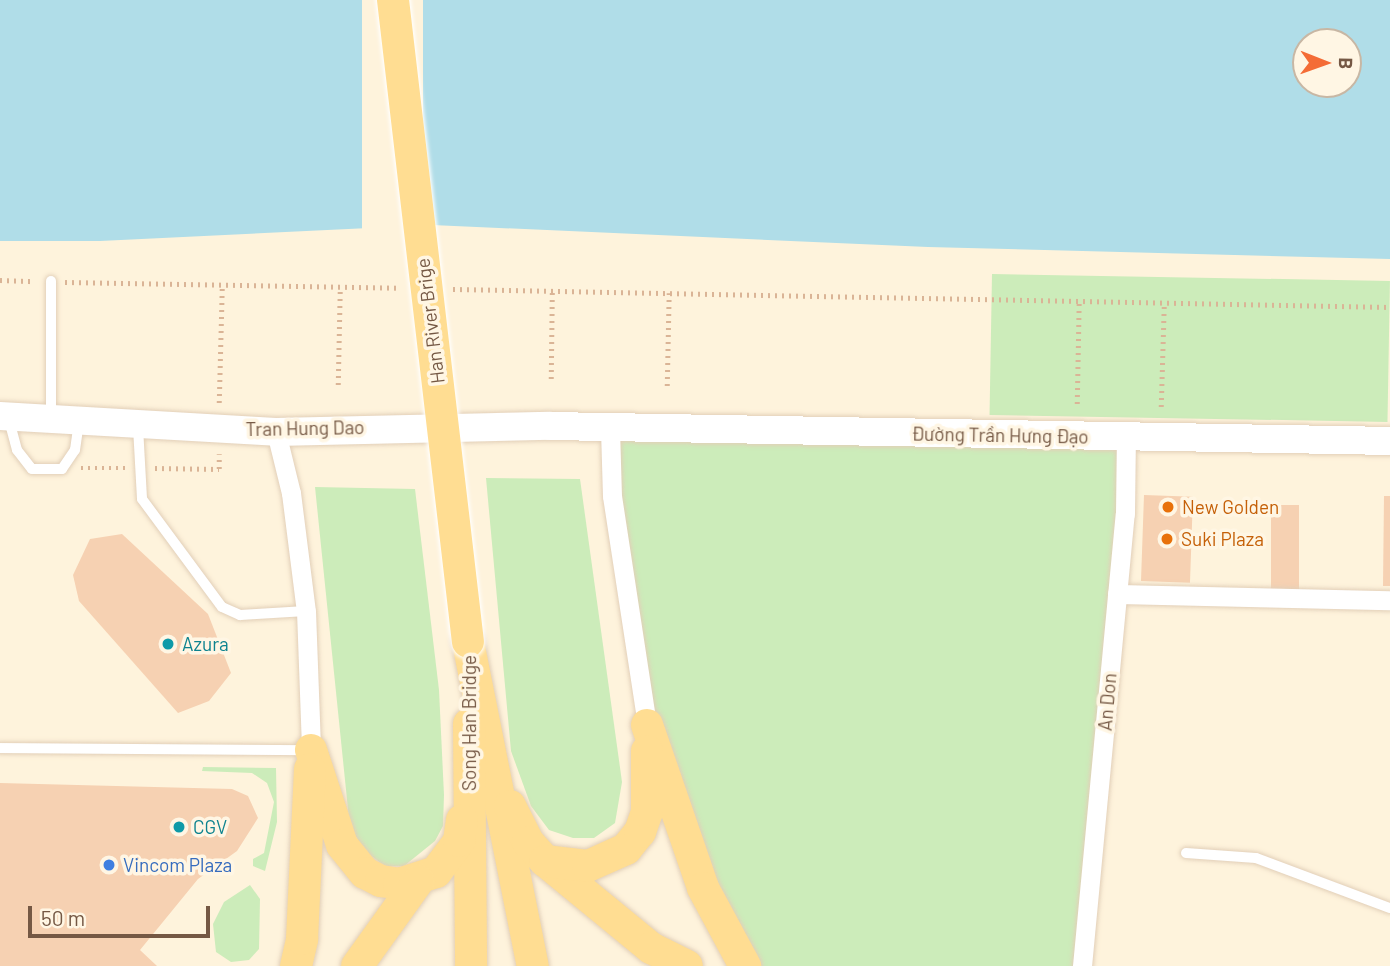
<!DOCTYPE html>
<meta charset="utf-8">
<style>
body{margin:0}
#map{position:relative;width:1390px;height:966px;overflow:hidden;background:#fef3dc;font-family:Barlow,sans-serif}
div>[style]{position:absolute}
.green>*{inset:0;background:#ccecba;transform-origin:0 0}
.water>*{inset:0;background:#b0dde8}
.pier>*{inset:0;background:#fef3dc;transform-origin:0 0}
.building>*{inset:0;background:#f6d1b2;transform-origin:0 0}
.path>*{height:4.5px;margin-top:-2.25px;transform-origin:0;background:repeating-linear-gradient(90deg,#dab496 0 2px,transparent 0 7px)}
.roads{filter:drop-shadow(0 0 2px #e2cfb8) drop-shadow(0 0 2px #e2cfb8)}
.lane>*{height:10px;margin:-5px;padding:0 5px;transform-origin:5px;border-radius:5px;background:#fff}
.street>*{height:19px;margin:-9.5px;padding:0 9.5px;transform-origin:9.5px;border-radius:9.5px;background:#fff}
.secondary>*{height:28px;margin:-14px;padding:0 14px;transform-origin:14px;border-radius:14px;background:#fff}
.primary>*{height:32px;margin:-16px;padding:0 16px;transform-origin:16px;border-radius:16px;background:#ffdd92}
.bridges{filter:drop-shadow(0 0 2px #fff) drop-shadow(0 0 2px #fff)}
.primary-bridge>*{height:32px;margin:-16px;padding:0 16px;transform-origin:16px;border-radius:16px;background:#ffdd92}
.dots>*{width:19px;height:19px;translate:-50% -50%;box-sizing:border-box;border:4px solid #fff6e4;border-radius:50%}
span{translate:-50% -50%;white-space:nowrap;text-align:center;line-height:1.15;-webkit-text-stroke:7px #fff6e4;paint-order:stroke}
.street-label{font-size:19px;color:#755844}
.food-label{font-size:19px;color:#c56008}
.left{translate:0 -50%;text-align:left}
.culture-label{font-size:19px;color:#0d838f}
.shop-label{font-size:19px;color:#366cbe}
.north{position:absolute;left:1292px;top:28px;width:70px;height:70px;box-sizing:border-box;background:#fff6e4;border:2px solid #c8b7a4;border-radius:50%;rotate:91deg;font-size:19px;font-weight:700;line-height:28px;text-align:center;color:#755844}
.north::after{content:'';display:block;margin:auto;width:24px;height:32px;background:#f46c36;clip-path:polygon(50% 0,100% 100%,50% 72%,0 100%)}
.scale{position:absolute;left:28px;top:906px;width:182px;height:32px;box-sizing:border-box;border:4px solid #755844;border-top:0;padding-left:9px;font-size:21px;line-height:24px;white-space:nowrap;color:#755844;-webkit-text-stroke:5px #fff6e4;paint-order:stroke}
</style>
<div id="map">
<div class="green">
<div style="left:992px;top:274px;width:398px;height:141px;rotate:1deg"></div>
<div style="clip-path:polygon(610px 429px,1126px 437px,1080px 966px,745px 966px,647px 725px)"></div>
<div style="clip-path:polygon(486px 478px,580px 479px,622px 782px,615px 823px,594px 838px,573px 838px,549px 830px,531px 806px,511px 751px)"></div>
<div style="clip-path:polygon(315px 487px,415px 489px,439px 690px,444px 795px,443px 826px,435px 841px,404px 866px,385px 866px,370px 855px,357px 840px,349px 819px)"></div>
<div style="clip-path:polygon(203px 767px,276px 768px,277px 822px,265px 871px,253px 866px,253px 859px,264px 853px,274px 802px,267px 783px,252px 773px,202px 771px)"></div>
<div style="clip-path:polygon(250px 885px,260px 899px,259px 949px,249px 960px,231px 962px,216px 952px,213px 924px,224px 902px)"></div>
</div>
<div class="water">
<div style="clip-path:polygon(evenodd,0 0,1390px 0,1390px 259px,928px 247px,432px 225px,100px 241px,0 241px,0 0,1306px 42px,1348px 42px,1348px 84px,1306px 84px,1306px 42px)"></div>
</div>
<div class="pier">
<div style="left:362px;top:0;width:61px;height:232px"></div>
</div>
<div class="building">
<div style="left:1144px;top:495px;width:49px;height:86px;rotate:2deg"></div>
<div style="clip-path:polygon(1384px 496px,1390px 496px,1390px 586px,1383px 586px)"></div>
<div style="left:1271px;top:505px;width:28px;height:84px"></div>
<div style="clip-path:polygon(122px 534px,208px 614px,231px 673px,209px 701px,178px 713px,79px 601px,73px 575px,90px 539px)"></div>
<div style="clip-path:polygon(0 783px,232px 789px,248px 796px,258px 818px,237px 851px,198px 879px,140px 950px,157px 966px,0 966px)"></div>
</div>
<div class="path">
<div style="left:0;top:280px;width:35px;rotate:2deg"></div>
<div style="left:65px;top:282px;width:334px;rotate:1deg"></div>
<div style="left:453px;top:289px;width:937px;rotate:1.1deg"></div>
<div style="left:551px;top:379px;width:88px;rotate:-89.3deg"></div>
<div style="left:338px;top:385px;width:98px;rotate:-88.8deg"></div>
<div style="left:667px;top:386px;width:93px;rotate:-88.8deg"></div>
<div style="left:219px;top:403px;width:118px;rotate:-88.5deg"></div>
<div style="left:1077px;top:404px;width:103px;rotate:-88.9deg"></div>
<div style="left:1161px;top:407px;width:104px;rotate:-88.3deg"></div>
<div style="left:81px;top:468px;width:44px"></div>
<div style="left:155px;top:468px;width:64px;rotate:0.9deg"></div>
<div style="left:219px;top:469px;width:15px;rotate:-90deg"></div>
</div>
<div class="roads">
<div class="lane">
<div style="left:51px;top:281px;width:137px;rotate:90deg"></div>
<div style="left:9px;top:420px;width:31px;rotate:75deg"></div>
<div style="left:17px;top:450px;width:24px;rotate:52deg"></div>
<div style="left:32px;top:469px;width:30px"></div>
<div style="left:62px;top:469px;width:23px;rotate:-56deg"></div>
<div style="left:75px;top:450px;width:28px;rotate:-82deg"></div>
<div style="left:138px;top:427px;width:72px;rotate:86.8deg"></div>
<div style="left:142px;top:499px;width:134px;rotate:53.5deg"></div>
<div style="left:222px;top:607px;width:20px;rotate:24deg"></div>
<div style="left:240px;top:615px;width:66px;rotate:-3.5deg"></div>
<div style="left:0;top:748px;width:307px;rotate:0.4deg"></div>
<div style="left:1186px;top:853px;width:70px;rotate:4.1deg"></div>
<div style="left:1256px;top:858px;width:143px;rotate:20.5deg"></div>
</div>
<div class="street">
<div style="left:610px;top:429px;width:67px;rotate:88.3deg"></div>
<div style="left:612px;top:496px;width:232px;rotate:81.3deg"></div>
<div style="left:276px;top:432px;width:63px;rotate:76.2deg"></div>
<div style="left:291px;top:493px;width:119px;rotate:82.8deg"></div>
<div style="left:306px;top:611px;width:139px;rotate:87.9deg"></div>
<div style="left:1117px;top:594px;width:273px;rotate:1.3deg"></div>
<div style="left:1082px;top:966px;width:454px;rotate:-84.6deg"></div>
<div style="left:1125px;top:514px;width:77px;rotate:-89.3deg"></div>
</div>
<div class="secondary">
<div style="left:0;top:416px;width:276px;rotate:3.3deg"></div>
<div style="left:276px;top:432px;width:274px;rotate:-1.3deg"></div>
<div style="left:550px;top:426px;width:840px;rotate:1.02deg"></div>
</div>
<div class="primary">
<div style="left:468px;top:642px;width:330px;rotate:78.7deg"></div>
<div style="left:469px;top:724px;width:242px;rotate:89.5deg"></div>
<div style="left:647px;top:725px;width:172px;rotate:71deg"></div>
<div style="left:703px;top:888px;width:89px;rotate:61.7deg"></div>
<div style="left:311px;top:750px;width:100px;rotate:71.9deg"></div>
<div style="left:342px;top:845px;width:36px;rotate:51deg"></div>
<div style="left:365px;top:873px;width:18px;rotate:27deg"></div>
<div style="left:381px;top:881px;width:18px;rotate:9deg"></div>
<div style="left:399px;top:884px;width:39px;rotate:-18deg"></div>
<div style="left:436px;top:872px;width:39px;rotate:-53deg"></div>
<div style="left:459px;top:841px;width:21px;rotate:-82deg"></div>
<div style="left:510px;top:806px;width:40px;rotate:63.4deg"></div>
<div style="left:528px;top:842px;width:25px;rotate:48deg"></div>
<div style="left:545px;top:861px;width:137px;rotate:39.4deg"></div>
<div style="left:651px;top:948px;width:40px;rotate:26.6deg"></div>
<div style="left:545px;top:861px;width:43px;rotate:6.6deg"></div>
<div style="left:588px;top:866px;width:42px;rotate:-24.1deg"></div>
<div style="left:626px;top:849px;width:22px;rotate:-51deg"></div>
<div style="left:640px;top:832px;width:21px;rotate:-71deg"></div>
<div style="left:647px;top:812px;width:61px;rotate:-90deg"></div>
<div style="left:296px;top:966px;width:28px;rotate:-77deg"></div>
<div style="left:302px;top:939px;width:170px;rotate:-87.3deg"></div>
<div style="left:357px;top:966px;width:105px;rotate:-54.3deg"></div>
</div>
</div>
<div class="bridges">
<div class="primary-bridge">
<div style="left:393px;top:0;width:646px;rotate:83.34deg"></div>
</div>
</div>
<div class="dots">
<div style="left:1168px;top:507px;background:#e8710a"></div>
<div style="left:1167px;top:539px;background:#e8710a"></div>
<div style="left:168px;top:644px;background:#0f9aa8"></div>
<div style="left:179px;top:827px;background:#0f9aa8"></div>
<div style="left:109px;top:865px;background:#3f7fe0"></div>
</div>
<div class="street-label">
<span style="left:430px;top:321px;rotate:-97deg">Han River Brige</span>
<span style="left:305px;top:428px;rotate:-1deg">Tran Hung Dao</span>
<span style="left:1000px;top:435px;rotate:1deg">Đường Trần Hưng Đạo</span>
<span style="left:1107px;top:702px;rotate:-85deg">An Don</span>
<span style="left:469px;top:723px;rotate:-90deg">Song Han Bridge</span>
</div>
<div class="food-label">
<span class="left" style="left:1182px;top:507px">New Golden</span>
<span class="left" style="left:1181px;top:539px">Suki Plaza</span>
</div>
<div class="culture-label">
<span class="left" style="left:182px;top:644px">Azura</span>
<span class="left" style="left:193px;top:827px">CGV</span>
</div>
<div class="shop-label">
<span class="left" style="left:123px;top:865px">Vincom Plaza</span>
</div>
<div class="north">B</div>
<div class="scale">50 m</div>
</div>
